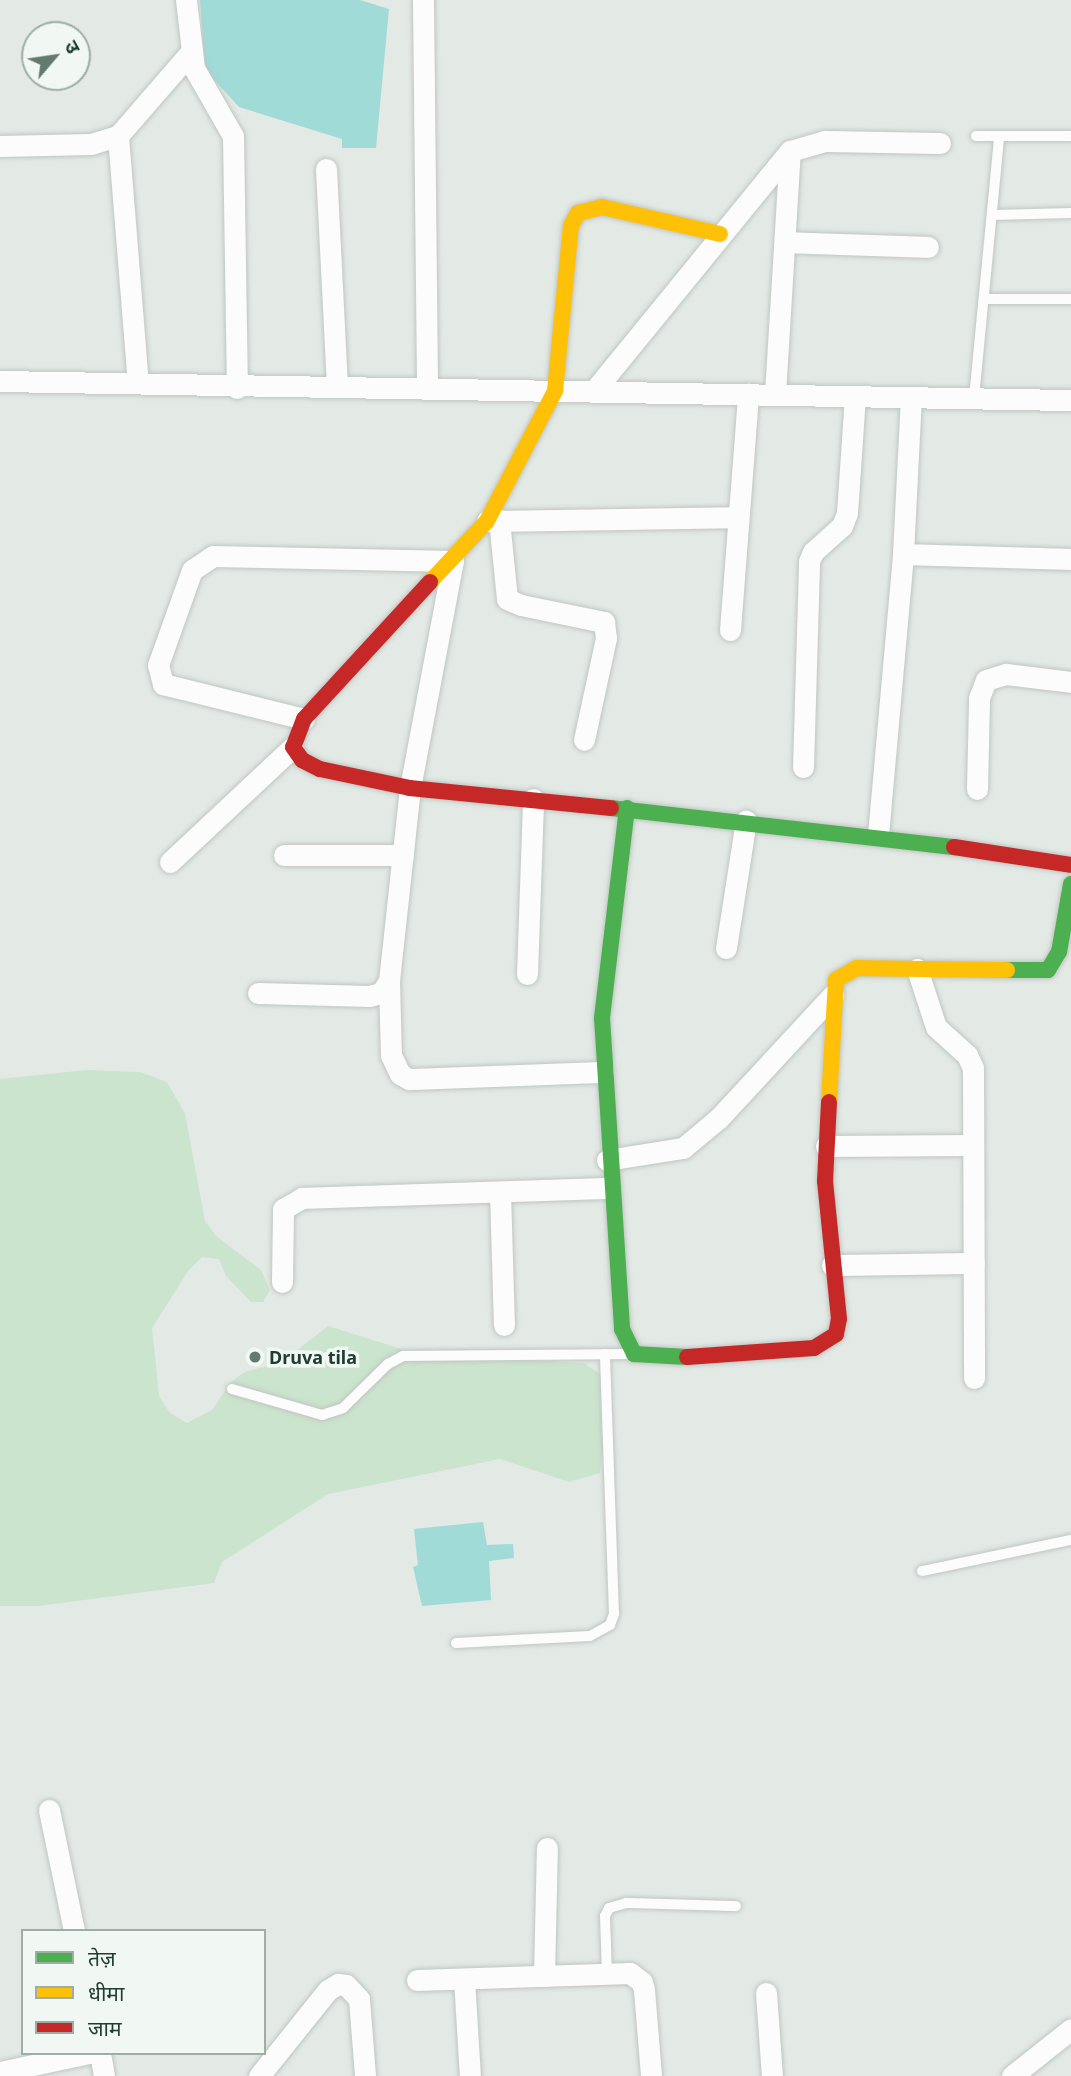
<!DOCTYPE html>
<meta charset="utf-8">
<style>
body{margin:0}
#map{position:relative;width:1071px;height:2076px;overflow:hidden;background:#e3e9e5;font-family:"Noto Sans","Noto Sans Devanagari",sans-serif}
div>[style]{position:absolute}
.green>*{inset:0;background:#cbe4cd}
.water>*{inset:0;background:#a0dbd8}
.roads{filter:drop-shadow(0 0 2px #c0c6c2) drop-shadow(0 0 2px #c0c6c2)}
.lane>*{height:10px;margin:-5px;padding:0 5px;transform-origin:5px;border-radius:5px;background:#fbfcfb}
.street>*{height:21px;margin:-10.5px;padding:0 10.5px;transform-origin:10.5px;border-radius:10.5px;background:#fbfcfb}
.fast>*{height:16px;margin:-8px;padding:0 8px;transform-origin:8px;border-radius:8px;background:#4caf50}
.slow>*{height:16px;margin:-8px;padding:0 8px;transform-origin:8px;border-radius:8px;background:#ffc107}
.jam>*{height:16px;margin:-8px;padding:0 8px;transform-origin:8px;border-radius:8px;background:#c62828}
.dots>*{width:19px;height:19px;translate:-50% -50%;box-sizing:border-box;border:4px solid #f1f8f3;border-radius:50%}
span{translate:-50% -50%;white-space:nowrap;text-align:center;line-height:1.15;-webkit-text-stroke:7px #f1f8f3;paint-order:stroke}
.poi-label{font-size:18px;color:#203e30;font-weight:700}
.left{translate:0 -50%;text-align:left}
.legend{position:absolute;left:21px;top:1929px;width:245px;height:126px;box-sizing:border-box;background:#f1f8f3;border:2px solid #9daea5;margin:0;padding:9px 12px;list-style:none;font-size:21px;color:#203e30}
.legend li{display:flex;align-items:center;gap:14px;height:35px}
.legend b{width:35px;border:2px solid #9daea5}
.north{position:absolute;left:21px;top:21px;width:70px;height:70px;box-sizing:border-box;background:#f1f8f3;border:2px solid #9daea5;border-radius:50%;rotate:61deg;font-size:19px;font-weight:700;line-height:28px;text-align:center;color:#203e30}
.north::after{content:'';display:block;margin:auto;width:24px;height:32px;background:#647a6f;clip-path:polygon(50% 0,100% 100%,50% 72%,0 100%)}
</style>
<div id="map">
<div class="green">
<div style="clip-path:polygon(87px 1070px,140px 1072px,167px 1082px,185px 1114px,205px 1221px,216px 1236px,261px 1270px,270px 1290px,263px 1302px,251px 1302px,226px 1276px,219px 1259px,202px 1257px,188px 1271px,152px 1328px,159px 1396px,170px 1413px,187px 1423px,212px 1410px,232px 1381px,245px 1372px,282px 1362px,328px 1326px,408px 1351px,465px 1349px,527px 1360px,584px 1363px,600px 1374px,604px 1440px,600px 1473px,569px 1482px,500px 1459px,328px 1494px,222px 1562px,214px 1583px,38px 1606px,0 1606px,0 1079px)"></div>
</div>
<div class="water">
<div style="clip-path:polygon(200px 0,360px 0,389px 9px,376px 148px,342px 148px,342px 139px,239px 107px,205px 70px)"></div>
<div style="clip-path:polygon(483px 1522px,487px 1545px,513px 1544px,514px 1558px,489px 1561px,491px 1600px,422px 1606px,413px 1567px,418px 1565px,414px 1529px)"></div>
</div>
<div class="roads">
<div class="lane">
<div style="left:976px;top:136px;width:95px"></div>
<div style="left:992px;top:215px;width:79px;rotate:-1.5deg"></div>
<div style="left:984px;top:299px;width:87px"></div>
<div style="left:974px;top:398px;width:263px;rotate:-84.5deg"></div>
<div style="left:232px;top:1389px;width:94px;rotate:16.1deg"></div>
<div style="left:322px;top:1415px;width:22px;rotate:-18deg"></div>
<div style="left:343px;top:1408px;width:63px;rotate:-44.4deg"></div>
<div style="left:388px;top:1364px;width:17px;rotate:-28deg"></div>
<div style="left:403px;top:1356px;width:228px;rotate:-0.5deg"></div>
<div style="left:922px;top:1571px;width:152px;rotate:-11.8deg"></div>
<div style="left:456px;top:1643px;width:134px;rotate:-3deg"></div>
<div style="left:590px;top:1636px;width:23px;rotate:-29deg"></div>
<div style="left:610px;top:1625px;width:12px;rotate:-70deg"></div>
<div style="left:614px;top:1614px;width:260px;rotate:-92deg"></div>
<div style="left:607px;top:1974px;width:58px;rotate:-92deg"></div>
<div style="left:605px;top:1916px;width:9px;rotate:-63deg"></div>
<div style="left:609px;top:1908px;width:18px;rotate:-16deg"></div>
<div style="left:626px;top:1903px;width:110px;rotate:1.6deg"></div>
</div>
<div class="street">
<div style="left:186px;top:0;width:68px;rotate:83.3deg"></div>
<div style="left:194px;top:68px;width:78px;rotate:60.2deg"></div>
<div style="left:233px;top:136px;width:252px;rotate:89.1deg"></div>
<div style="left:423px;top:0;width:388px;rotate:89.4deg"></div>
<div style="left:118px;top:136px;width:247px;rotate:85.4deg"></div>
<div style="left:0;top:146px;width:91px;rotate:-1.3deg"></div>
<div style="left:91px;top:144px;width:28px;rotate:-17deg"></div>
<div style="left:118px;top:136px;width:110px;rotate:-49.1deg"></div>
<div style="left:326px;top:169px;width:216px;rotate:87.1deg"></div>
<div style="left:785px;top:242px;width:143px;rotate:2deg"></div>
<div style="left:0;top:381px;width:1071px;rotate:1.02deg"></div>
<div style="left:594px;top:391px;width:310px;rotate:-50.8deg"></div>
<div style="left:790px;top:151px;width:35px;rotate:-16deg"></div>
<div style="left:824px;top:141px;width:116px;rotate:1deg"></div>
<div style="left:775px;top:394px;width:243px;rotate:-86.5deg"></div>
<div style="left:499px;top:520px;width:79px;rotate:84.2deg"></div>
<div style="left:507px;top:599px;width:15px;rotate:23deg"></div>
<div style="left:521px;top:605px;width:85px;rotate:11.6deg"></div>
<div style="left:604px;top:622px;width:16px;rotate:83deg"></div>
<div style="left:606px;top:638px;width:104px;rotate:102.2deg"></div>
<div style="left:487px;top:521px;width:251px;rotate:-0.9deg"></div>
<div style="left:903px;top:554px;width:168px;rotate:1.7deg"></div>
<div style="left:730px;top:630px;width:237px;rotate:-85.6deg"></div>
<div style="left:803px;top:767px;width:206px;rotate:-88.3deg"></div>
<div style="left:809px;top:561px;width:10px;rotate:-66deg"></div>
<div style="left:813px;top:552px;width:39px;rotate:-42deg"></div>
<div style="left:842px;top:526px;width:14px;rotate:-69deg"></div>
<div style="left:847px;top:513px;width:117px;rotate:-86.1deg"></div>
<div style="left:977px;top:789px;width:91px;rotate:-88.7deg"></div>
<div style="left:979px;top:698px;width:19px;rotate:-69deg"></div>
<div style="left:986px;top:680px;width:21px;rotate:-17deg"></div>
<div style="left:1006px;top:674px;width:65px;rotate:7deg"></div>
<div style="left:878px;top:835px;width:282px;rotate:-84.9deg"></div>
<div style="left:903px;top:554px;width:157px;rotate:-87.1deg"></div>
<div style="left:284px;top:855px;width:119px"></div>
<div style="left:170px;top:862px;width:168px;rotate:-43.1deg"></div>
<div style="left:726px;top:948px;width:129px;rotate:-81.1deg"></div>
<div style="left:917px;top:969px;width:61px;rotate:71.9deg"></div>
<div style="left:936px;top:1027px;width:42px;rotate:42.1deg"></div>
<div style="left:967px;top:1055px;width:14px;rotate:65deg"></div>
<div style="left:973px;top:1068px;width:310px;rotate:89.8deg"></div>
<div style="left:527px;top:974px;width:175px;rotate:-88deg"></div>
<div style="left:389px;top:981px;width:74px;rotate:88.5deg"></div>
<div style="left:391px;top:1055px;width:21px;rotate:65deg"></div>
<div style="left:400px;top:1074px;width:10px;rotate:29deg"></div>
<div style="left:409px;top:1079px;width:194px;rotate:-2.1deg"></div>
<div style="left:258px;top:993px;width:111px;rotate:1.5deg"></div>
<div style="left:369px;top:996px;width:12px;rotate:-14deg"></div>
<div style="left:381px;top:993px;width:14px;rotate:-56deg"></div>
<div style="left:389px;top:981px;width:194px;rotate:-83.8deg"></div>
<div style="left:410px;top:788px;width:231px;rotate:-79.3deg"></div>
<div style="left:453px;top:561px;width:240px;rotate:-178.8deg"></div>
<div style="left:213px;top:556px;width:25px;rotate:146deg"></div>
<div style="left:192px;top:570px;width:101px;rotate:109.7deg"></div>
<div style="left:158px;top:665px;width:20px;rotate:75deg"></div>
<div style="left:163px;top:684px;width:145px;rotate:13.9deg"></div>
<div style="left:826px;top:1146px;width:147px;rotate:-0.4deg"></div>
<div style="left:607px;top:1160px;width:77px;rotate:-9deg"></div>
<div style="left:683px;top:1148px;width:47px;rotate:-39.8deg"></div>
<div style="left:719px;top:1118px;width:168px;rotate:-47.2deg"></div>
<div style="left:500px;top:1192px;width:133px;rotate:88.3deg"></div>
<div style="left:832px;top:1265px;width:142px;rotate:-0.8deg"></div>
<div style="left:282px;top:1282px;width:73px;rotate:-89.2deg"></div>
<div style="left:283px;top:1209px;width:22px;rotate:-30deg"></div>
<div style="left:302px;top:1198px;width:307px;rotate:-1.9deg"></div>
<div style="left:49px;top:1810px;width:124px;rotate:78.3deg"></div>
<div style="left:544px;top:1976px;width:128px;rotate:-88.7deg"></div>
<div style="left:464px;top:1979px;width:97px;rotate:86.5deg"></div>
<div style="left:417px;top:1980px;width:213px;rotate:-1.9deg"></div>
<div style="left:630px;top:1973px;width:15px;rotate:37deg"></div>
<div style="left:642px;top:1982px;width:8px;rotate:76deg"></div>
<div style="left:644px;top:1990px;width:86px;rotate:85.3deg"></div>
<div style="left:766px;top:1993px;width:83px;rotate:85.9deg"></div>
<div style="left:100px;top:2053px;width:23px;rotate:80deg"></div>
<div style="left:0;top:2072px;width:91px;rotate:-12.1deg"></div>
<div style="left:259px;top:2076px;width:110px;rotate:-51.3deg"></div>
<div style="left:328px;top:1990px;width:12px;rotate:-31deg"></div>
<div style="left:338px;top:1984px;width:8px;rotate:7deg"></div>
<div style="left:346px;top:1985px;width:19px;rotate:47deg"></div>
<div style="left:359px;top:1999px;width:77px;rotate:85.5deg"></div>
<div style="left:1012px;top:2076px;width:75px;rotate:-38.5deg"></div>
</div>
<div class="fast">
<div style="left:611px;top:808px;width:345px;rotate:6.5deg"></div>
<div style="left:627px;top:808px;width:211px;rotate:96.8deg"></div>
<div style="left:602px;top:1018px;width:312px;rotate:86.3deg"></div>
<div style="left:622px;top:1329px;width:28px;rotate:64deg"></div>
<div style="left:634px;top:1354px;width:53px;rotate:3.2deg"></div>
<div style="left:1007px;top:970px;width:41px"></div>
<div style="left:1048px;top:970px;width:21px;rotate:-59deg"></div>
<div style="left:1059px;top:952px;width:69px;rotate:-80deg"></div>
</div>
<div class="slow">
<div style="left:430px;top:582px;width:83px;rotate:-46.9deg"></div>
<div style="left:487px;top:521px;width:147px;rotate:-62.4deg"></div>
<div style="left:555px;top:391px;width:166px;rotate:-84.5deg"></div>
<div style="left:571px;top:226px;width:15px;rotate:-62deg"></div>
<div style="left:578px;top:213px;width:25px;rotate:-14deg"></div>
<div style="left:602px;top:207px;width:121px;rotate:12.9deg"></div>
<div style="left:829px;top:1102px;width:122px;rotate:-86.7deg"></div>
<div style="left:836px;top:980px;width:24px;rotate:-30deg"></div>
<div style="left:857px;top:968px;width:150px;rotate:0.8deg"></div>
</div>
<div class="jam">
<div style="left:430px;top:582px;width:186px;rotate:132.6deg"></div>
<div style="left:304px;top:719px;width:30px;rotate:111deg"></div>
<div style="left:293px;top:747px;width:16px;rotate:55deg"></div>
<div style="left:302px;top:760px;width:20px;rotate:27deg"></div>
<div style="left:320px;top:769px;width:92px;rotate:11.9deg"></div>
<div style="left:410px;top:788px;width:202px;rotate:5.7deg"></div>
<div style="left:954px;top:847px;width:118px;rotate:8.7deg"></div>
<div style="left:687px;top:1357px;width:127px;rotate:-4.1deg"></div>
<div style="left:814px;top:1348px;width:26px;rotate:-32deg"></div>
<div style="left:836px;top:1334px;width:15px;rotate:-79deg"></div>
<div style="left:839px;top:1319px;width:139px;rotate:-95.8deg"></div>
<div style="left:825px;top:1181px;width:79px;rotate:-87.1deg"></div>
</div>
</div>
<div class="dots">
<div style="left:255px;top:1357px;background:#647a6f"></div>
</div>
<div class="poi-label">
<span class="left" style="left:269px;top:1357px">Druva tila</span>
</div>
<ul class="legend">
<li><b style="height:9px;background:#4caf50"></b>तेज़</li>
<li><b style="height:9px;background:#ffc107"></b>धीमा</li>
<li><b style="height:9px;background:#c62828"></b>जाम</li>
</ul>
<div class="north">उ</div>
</div>
